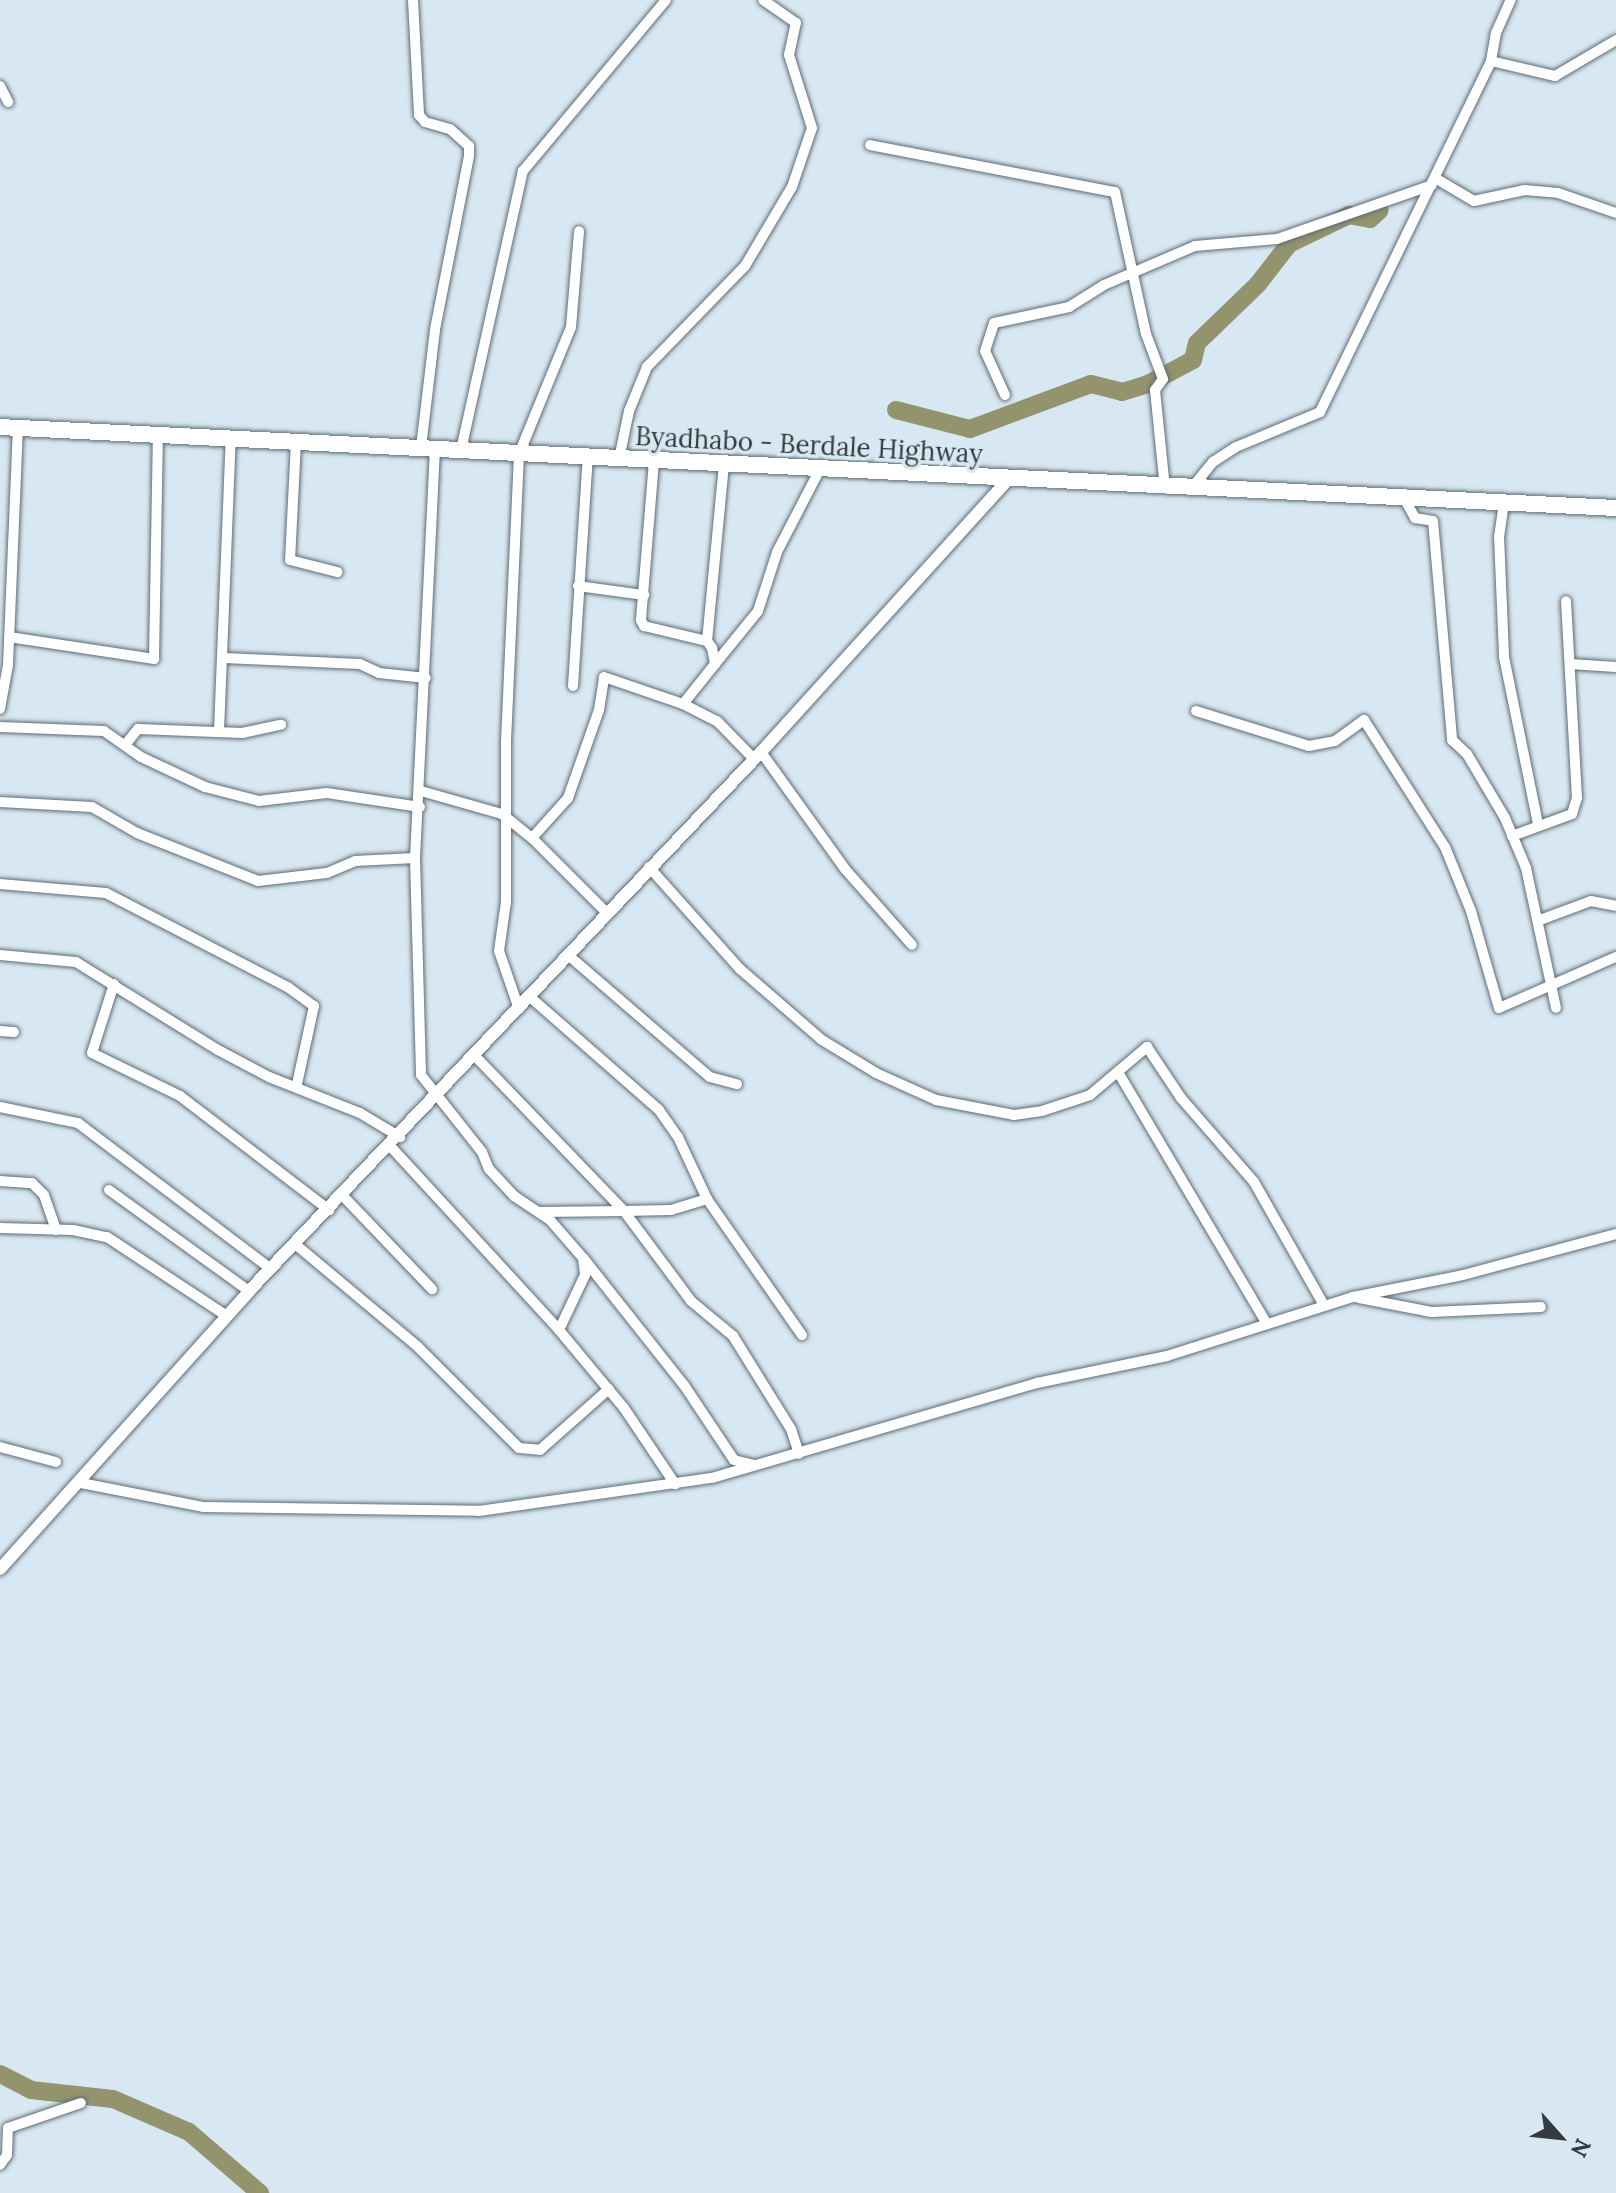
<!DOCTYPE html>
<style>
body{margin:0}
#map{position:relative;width:1616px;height:2193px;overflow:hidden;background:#d8e8f2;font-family:Lora,serif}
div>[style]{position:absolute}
.river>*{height:18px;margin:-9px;padding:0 9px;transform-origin:9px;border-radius:9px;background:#93936d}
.roads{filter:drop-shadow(0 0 2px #5d6b74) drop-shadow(0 0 2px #5d6b74)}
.minor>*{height:10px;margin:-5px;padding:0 5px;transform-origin:5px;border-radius:5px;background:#fff}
.tertiary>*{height:12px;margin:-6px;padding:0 6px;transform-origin:6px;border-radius:6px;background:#fff}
.primary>*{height:16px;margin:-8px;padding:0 8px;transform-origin:8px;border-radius:8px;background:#fff}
span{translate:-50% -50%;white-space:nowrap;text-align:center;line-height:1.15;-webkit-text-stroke:7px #d8e8f2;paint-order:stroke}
.street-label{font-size:26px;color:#343a3f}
.north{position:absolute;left:1520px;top:2097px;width:80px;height:80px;-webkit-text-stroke:6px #d8e8f2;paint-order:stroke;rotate:117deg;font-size:22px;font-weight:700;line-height:32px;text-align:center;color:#343a3f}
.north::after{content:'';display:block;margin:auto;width:28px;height:36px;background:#343a3f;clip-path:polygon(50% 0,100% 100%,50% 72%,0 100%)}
</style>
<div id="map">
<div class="river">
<div style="left:896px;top:410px;width:76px;rotate:14.4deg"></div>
<div style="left:970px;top:429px;width:129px;rotate:-20.4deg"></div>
<div style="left:1091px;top:384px;width:32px;rotate:14deg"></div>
<div style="left:1122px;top:392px;width:27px;rotate:-17deg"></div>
<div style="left:1148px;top:384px;width:51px;rotate:-28.1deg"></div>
<div style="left:1193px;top:360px;width:17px;rotate:-77deg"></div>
<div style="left:1197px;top:343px;width:85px;rotate:-44deg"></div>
<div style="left:1258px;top:284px;width:51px;rotate:-52.2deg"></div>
<div style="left:1289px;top:244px;width:67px;rotate:-25.8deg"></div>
<div style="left:1349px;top:215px;width:21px;rotate:11deg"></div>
<div style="left:1370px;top:219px;width:13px;rotate:-42deg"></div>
<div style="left:0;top:2074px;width:35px;rotate:27deg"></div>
<div style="left:31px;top:2090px;width:82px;rotate:6.3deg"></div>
<div style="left:113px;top:2099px;width:83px;rotate:23.5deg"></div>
<div style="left:189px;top:2132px;width:94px;rotate:40.7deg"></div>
</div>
<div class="roads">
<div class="minor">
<div style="left:413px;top:0;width:115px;rotate:87deg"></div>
<div style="left:419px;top:115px;width:9px;rotate:49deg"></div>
<div style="left:425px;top:122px;width:26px;rotate:16deg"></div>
<div style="left:450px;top:129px;width:25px;rotate:42deg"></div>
<div style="left:469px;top:146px;width:10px;rotate:90deg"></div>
<div style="left:469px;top:156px;width:177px;rotate:101.1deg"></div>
<div style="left:435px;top:330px;width:119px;rotate:96.8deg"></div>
<div style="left:1491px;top:61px;width:66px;rotate:13.2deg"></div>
<div style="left:1555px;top:76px;width:71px;rotate:-30.5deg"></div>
<div style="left:0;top:86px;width:18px;rotate:63deg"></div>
<div style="left:870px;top:145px;width:249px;rotate:10.9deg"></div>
<div style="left:1115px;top:192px;width:145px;rotate:77.7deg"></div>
<div style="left:1146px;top:334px;width:48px;rotate:69.3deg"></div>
<div style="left:1163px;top:379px;width:14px;rotate:126deg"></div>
<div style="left:1155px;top:390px;width:99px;rotate:84.2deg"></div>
<div style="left:1435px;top:178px;width:45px;rotate:30.5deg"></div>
<div style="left:1474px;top:201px;width:52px;rotate:-12.2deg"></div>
<div style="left:1525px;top:190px;width:33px;rotate:5deg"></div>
<div style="left:1558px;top:193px;width:61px;rotate:19deg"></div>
<div style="left:1005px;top:395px;width:48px;rotate:-114.4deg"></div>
<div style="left:985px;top:351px;width:29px;rotate:-72deg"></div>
<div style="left:994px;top:323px;width:77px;rotate:-12deg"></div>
<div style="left:1069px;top:307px;width:41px;rotate:-32.2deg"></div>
<div style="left:1104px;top:285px;width:99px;rotate:-23.2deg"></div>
<div style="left:1195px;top:246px;width:82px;rotate:-4.9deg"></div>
<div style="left:1277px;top:239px;width:164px;rotate:-19.2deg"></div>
<div style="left:296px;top:442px;width:118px;rotate:92.9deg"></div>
<div style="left:290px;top:560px;width:49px;rotate:14.3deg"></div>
<div style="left:435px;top:449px;width:409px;rotate:92.8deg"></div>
<div style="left:415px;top:858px;width:217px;rotate:88.4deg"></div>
<div style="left:421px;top:1075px;width:98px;rotate:51.6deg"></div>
<div style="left:482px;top:1152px;width:18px;rotate:68deg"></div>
<div style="left:489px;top:1169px;width:37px;rotate:47deg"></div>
<div style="left:514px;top:1196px;width:43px;rotate:33.7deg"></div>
<div style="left:550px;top:1220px;width:50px;rotate:49deg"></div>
<div style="left:583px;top:1258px;width:17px;rotate:83deg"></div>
<div style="left:585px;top:1275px;width:61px;rotate:115.3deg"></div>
<div style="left:559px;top:1330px;width:102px;rotate:50.2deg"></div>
<div style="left:624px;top:1408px;width:92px;rotate:56.1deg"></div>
<div style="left:461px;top:450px;width:286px;rotate:-77.5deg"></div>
<div style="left:523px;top:171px;width:223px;rotate:-50.1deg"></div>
<div style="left:619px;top:459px;width:49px;rotate:-78.2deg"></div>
<div style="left:629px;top:411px;width:48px;rotate:-67.8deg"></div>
<div style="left:647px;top:367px;width:141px;rotate:-45.9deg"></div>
<div style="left:745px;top:266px;width:92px;rotate:-59.3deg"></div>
<div style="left:792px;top:187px;width:62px;rotate:-71.3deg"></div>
<div style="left:812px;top:128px;width:77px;rotate:-107.5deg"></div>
<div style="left:789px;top:55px;width:33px;rotate:-78deg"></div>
<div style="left:796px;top:23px;width:40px;rotate:-145.1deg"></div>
<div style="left:654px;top:461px;width:160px;rotate:94.7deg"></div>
<div style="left:641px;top:620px;width:7px;rotate:63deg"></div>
<div style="left:644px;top:626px;width:65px;rotate:13.4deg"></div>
<div style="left:707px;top:641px;width:9px;rotate:54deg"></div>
<div style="left:712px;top:648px;width:16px;rotate:79deg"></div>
<div style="left:715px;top:664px;width:51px;rotate:128.7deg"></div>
<div style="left:683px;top:704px;width:38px;rotate:27deg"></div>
<div style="left:717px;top:721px;width:53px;rotate:45.8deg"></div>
<div style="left:1191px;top:489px;width:35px;rotate:-51deg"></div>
<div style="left:1213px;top:462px;width:27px;rotate:-33deg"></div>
<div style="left:1236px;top:447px;width:91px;rotate:-22.6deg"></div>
<div style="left:1320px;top:412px;width:390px;rotate:-64deg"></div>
<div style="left:1491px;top:61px;width:28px;rotate:-80deg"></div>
<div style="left:1496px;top:33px;width:36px;rotate:-66deg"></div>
<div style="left:1404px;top:498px;width:23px;rotate:61deg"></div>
<div style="left:1415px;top:518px;width:18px;rotate:9deg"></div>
<div style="left:1433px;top:521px;width:220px;rotate:85deg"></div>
<div style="left:1452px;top:740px;width:21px;rotate:43deg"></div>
<div style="left:1467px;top:754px;width:74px;rotate:59.3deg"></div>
<div style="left:1505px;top:818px;width:54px;rotate:67.2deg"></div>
<div style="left:1526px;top:868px;width:143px;rotate:77.9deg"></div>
<div style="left:1504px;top:502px;width:34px;rotate:98deg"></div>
<div style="left:1499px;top:536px;width:121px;rotate:87.6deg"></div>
<div style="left:1504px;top:657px;width:170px;rotate:78.5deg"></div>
<div style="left:578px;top:586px;width:67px;rotate:7.8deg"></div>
<div style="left:9px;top:637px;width:147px;rotate:8.6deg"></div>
<div style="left:154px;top:659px;width:224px;rotate:-89deg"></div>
<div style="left:707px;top:641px;width:178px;rotate:-84.5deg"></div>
<div style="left:224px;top:658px;width:136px;rotate:2.5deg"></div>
<div style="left:360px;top:664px;width:21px;rotate:25deg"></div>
<div style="left:379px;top:673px;width:47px;rotate:6.1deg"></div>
<div style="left:715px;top:664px;width:68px;rotate:-50.9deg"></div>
<div style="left:758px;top:611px;width:62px;rotate:-72.1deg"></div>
<div style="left:777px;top:552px;width:93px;rotate:-62.6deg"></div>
<div style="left:1570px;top:664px;width:46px;rotate:3.7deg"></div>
<div style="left:573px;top:686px;width:229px;rotate:-86.3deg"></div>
<div style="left:0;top:709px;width:45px;rotate:-79.7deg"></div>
<div style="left:8px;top:665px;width:237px;rotate:-87.6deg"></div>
<div style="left:1196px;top:711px;width:118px;rotate:17.2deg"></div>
<div style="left:1309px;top:746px;width:26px;rotate:-11deg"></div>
<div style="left:1335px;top:741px;width:36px;rotate:-36deg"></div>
<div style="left:1364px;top:720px;width:151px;rotate:57.5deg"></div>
<div style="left:1445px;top:847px;width:69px;rotate:67.9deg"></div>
<div style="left:1471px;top:911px;width:101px;rotate:73.9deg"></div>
<div style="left:1499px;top:1008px;width:128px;rotate:-23.6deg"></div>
<div style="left:0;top:727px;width:104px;rotate:2.2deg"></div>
<div style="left:104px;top:731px;width:45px;rotate:35.1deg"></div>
<div style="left:141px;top:757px;width:71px;rotate:25.1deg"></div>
<div style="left:205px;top:787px;width:56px;rotate:14.5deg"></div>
<div style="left:259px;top:801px;width:68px;rotate:-6.7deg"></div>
<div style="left:327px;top:793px;width:94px;rotate:8.6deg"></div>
<div style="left:219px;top:731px;width:293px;rotate:-87.7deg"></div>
<div style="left:125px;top:745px;width:21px;rotate:-51deg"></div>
<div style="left:138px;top:729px;width:104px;rotate:2.2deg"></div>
<div style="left:242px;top:733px;width:40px;rotate:-12deg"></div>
<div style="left:761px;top:752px;width:144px;rotate:54.3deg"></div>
<div style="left:845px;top:869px;width:101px;rotate:48.6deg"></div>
<div style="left:421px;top:791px;width:84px;rotate:15.9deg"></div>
<div style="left:502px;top:814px;width:38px;rotate:39deg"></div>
<div style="left:0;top:802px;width:92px;rotate:3.1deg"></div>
<div style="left:92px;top:807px;width:52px;rotate:30deg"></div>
<div style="left:137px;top:833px;width:130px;rotate:21.6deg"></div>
<div style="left:258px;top:881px;width:69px;rotate:-6.6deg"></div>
<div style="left:327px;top:873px;width:30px;rotate:-23deg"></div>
<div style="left:355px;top:861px;width:60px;rotate:-2.9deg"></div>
<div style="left:1512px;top:836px;width:64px;rotate:-20.1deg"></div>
<div style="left:1572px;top:814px;width:17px;rotate:-73deg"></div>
<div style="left:1577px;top:798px;width:197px;rotate:-93.2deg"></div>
<div style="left:649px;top:867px;width:137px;rotate:48.3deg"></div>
<div style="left:740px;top:969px;width:108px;rotate:40.9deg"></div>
<div style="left:822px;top:1040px;width:63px;rotate:31.4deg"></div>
<div style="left:876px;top:1073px;width:66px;rotate:24.2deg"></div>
<div style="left:936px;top:1100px;width:79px;rotate:10.9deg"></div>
<div style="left:1014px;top:1115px;width:28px;rotate:-8deg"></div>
<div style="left:1042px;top:1111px;width:51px;rotate:-18.4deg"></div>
<div style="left:1090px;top:1095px;width:75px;rotate:-40.1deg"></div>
<div style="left:1147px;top:1047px;width:61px;rotate:56.3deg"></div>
<div style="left:1181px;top:1098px;width:111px;rotate:49deg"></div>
<div style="left:1254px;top:1182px;width:142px;rotate:60.4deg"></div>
<div style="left:0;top:884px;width:106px;rotate:4.9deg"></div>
<div style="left:106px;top:893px;width:206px;rotate:27.4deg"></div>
<div style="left:289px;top:988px;width:31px;rotate:36deg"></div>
<div style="left:314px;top:1006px;width:80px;rotate:102.3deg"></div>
<div style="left:606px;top:912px;width:105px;rotate:-135deg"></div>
<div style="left:532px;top:838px;width:54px;rotate:-48deg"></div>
<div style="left:568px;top:798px;width:93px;rotate:-70.6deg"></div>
<div style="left:599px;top:710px;width:33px;rotate:-81deg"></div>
<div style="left:604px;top:677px;width:83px;rotate:18.9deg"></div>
<div style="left:1540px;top:920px;width:54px;rotate:-20.4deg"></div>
<div style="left:1591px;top:901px;width:25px;rotate:11deg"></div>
<div style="left:0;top:955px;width:76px;rotate:5.3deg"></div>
<div style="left:76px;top:962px;width:167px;rotate:31.8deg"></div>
<div style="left:218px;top:1050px;width:58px;rotate:27.9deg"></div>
<div style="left:269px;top:1077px;width:98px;rotate:21.6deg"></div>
<div style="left:360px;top:1113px;width:47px;rotate:31deg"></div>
<div style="left:568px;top:955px;width:187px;rotate:40.7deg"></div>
<div style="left:710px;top:1077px;width:28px;rotate:15deg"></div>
<div style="left:114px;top:984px;width:72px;rotate:107.7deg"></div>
<div style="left:92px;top:1053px;width:98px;rotate:26deg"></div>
<div style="left:180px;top:1096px;width:188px;rotate:37.4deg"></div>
<div style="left:530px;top:997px;width:171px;rotate:41.2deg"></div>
<div style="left:659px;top:1110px;width:33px;rotate:55deg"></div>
<div style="left:678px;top:1137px;width:68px;rotate:64.9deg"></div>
<div style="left:707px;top:1199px;width:166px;rotate:55.1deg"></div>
<div style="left:519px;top:1009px;width:61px;rotate:-109deg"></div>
<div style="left:499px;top:951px;width:49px;rotate:-81.9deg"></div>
<div style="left:506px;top:902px;width:161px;rotate:-90deg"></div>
<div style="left:506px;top:741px;width:287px;rotate:-87.4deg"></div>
<div style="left:519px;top:454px;width:137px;rotate:-67.7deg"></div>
<div style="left:571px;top:327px;width:96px;rotate:-85.2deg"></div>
<div style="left:0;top:1031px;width:14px;rotate:4deg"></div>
<div style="left:475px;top:1056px;width:215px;rotate:46.1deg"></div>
<div style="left:624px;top:1211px;width:47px;rotate:-1.2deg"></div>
<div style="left:671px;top:1210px;width:38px;rotate:-17deg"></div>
<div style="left:1118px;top:1072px;width:293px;rotate:59.4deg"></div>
<div style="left:0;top:1107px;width:80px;rotate:11.6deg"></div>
<div style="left:78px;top:1123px;width:242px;rotate:37.1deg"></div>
<div style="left:391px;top:1147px;width:248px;rotate:47.4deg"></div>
<div style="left:0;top:1181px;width:32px;rotate:4deg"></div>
<div style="left:32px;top:1183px;width:17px;rotate:45deg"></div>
<div style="left:44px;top:1195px;width:37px;rotate:71deg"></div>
<div style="left:109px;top:1190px;width:173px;rotate:35.8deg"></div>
<div style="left:343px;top:1196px;width:129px;rotate:46.3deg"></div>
<div style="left:539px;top:1212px;width:85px;rotate:-0.7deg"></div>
<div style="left:624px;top:1211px;width:112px;rotate:53.3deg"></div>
<div style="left:691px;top:1301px;width:55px;rotate:39.8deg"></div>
<div style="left:733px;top:1336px;width:110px;rotate:58.1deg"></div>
<div style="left:791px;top:1429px;width:26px;rotate:72deg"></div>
<div style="left:0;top:1228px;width:73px;rotate:1.6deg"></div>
<div style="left:73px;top:1230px;width:35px;rotate:12deg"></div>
<div style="left:107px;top:1237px;width:144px;rotate:33.4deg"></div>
<div style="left:295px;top:1244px;width:160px;rotate:39.9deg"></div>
<div style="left:418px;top:1347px;width:143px;rotate:45deg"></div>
<div style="left:519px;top:1448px;width:21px;rotate:5deg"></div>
<div style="left:540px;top:1450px;width:92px;rotate:-41.5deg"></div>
<div style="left:584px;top:1259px;width:161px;rotate:51.6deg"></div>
<div style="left:684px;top:1385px;width:90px;rotate:56.3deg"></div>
<div style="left:734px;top:1460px;width:21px;rotate:14deg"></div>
<div style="left:1359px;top:1298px;width:74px;rotate:10.9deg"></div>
<div style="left:1432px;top:1312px;width:109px;rotate:-2.6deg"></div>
<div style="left:0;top:1447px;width:58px;rotate:15deg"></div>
<div style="left:81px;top:1483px;width:124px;rotate:11.1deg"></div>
<div style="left:203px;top:1507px;width:276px;rotate:0.8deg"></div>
<div style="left:479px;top:1511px;width:235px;rotate:-8.1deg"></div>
<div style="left:712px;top:1478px;width:339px;rotate:-16.3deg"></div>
<div style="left:1037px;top:1383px;width:133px;rotate:-11.7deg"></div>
<div style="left:1167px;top:1356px;width:195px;rotate:-17.6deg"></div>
<div style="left:1353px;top:1297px;width:112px;rotate:-11.3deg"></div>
<div style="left:1463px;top:1275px;width:158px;rotate:-15deg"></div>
<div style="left:0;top:2165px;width:12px;rotate:-55deg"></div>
<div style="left:7px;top:2155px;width:27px;rotate:-88deg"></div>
<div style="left:8px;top:2128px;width:77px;rotate:-18.9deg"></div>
</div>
<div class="tertiary">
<div style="left:0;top:1569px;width:373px;rotate:-48.1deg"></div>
<div style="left:249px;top:1291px;width:743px;rotate:-46.47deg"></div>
<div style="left:761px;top:752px;width:367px;rotate:-47.8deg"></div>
</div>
<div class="primary">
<div style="left:0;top:427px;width:1618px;rotate:2.87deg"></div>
</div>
</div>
<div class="street-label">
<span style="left:809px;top:445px;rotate:3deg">Byadhabo - Berdale Highway</span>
</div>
<div class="north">N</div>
</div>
